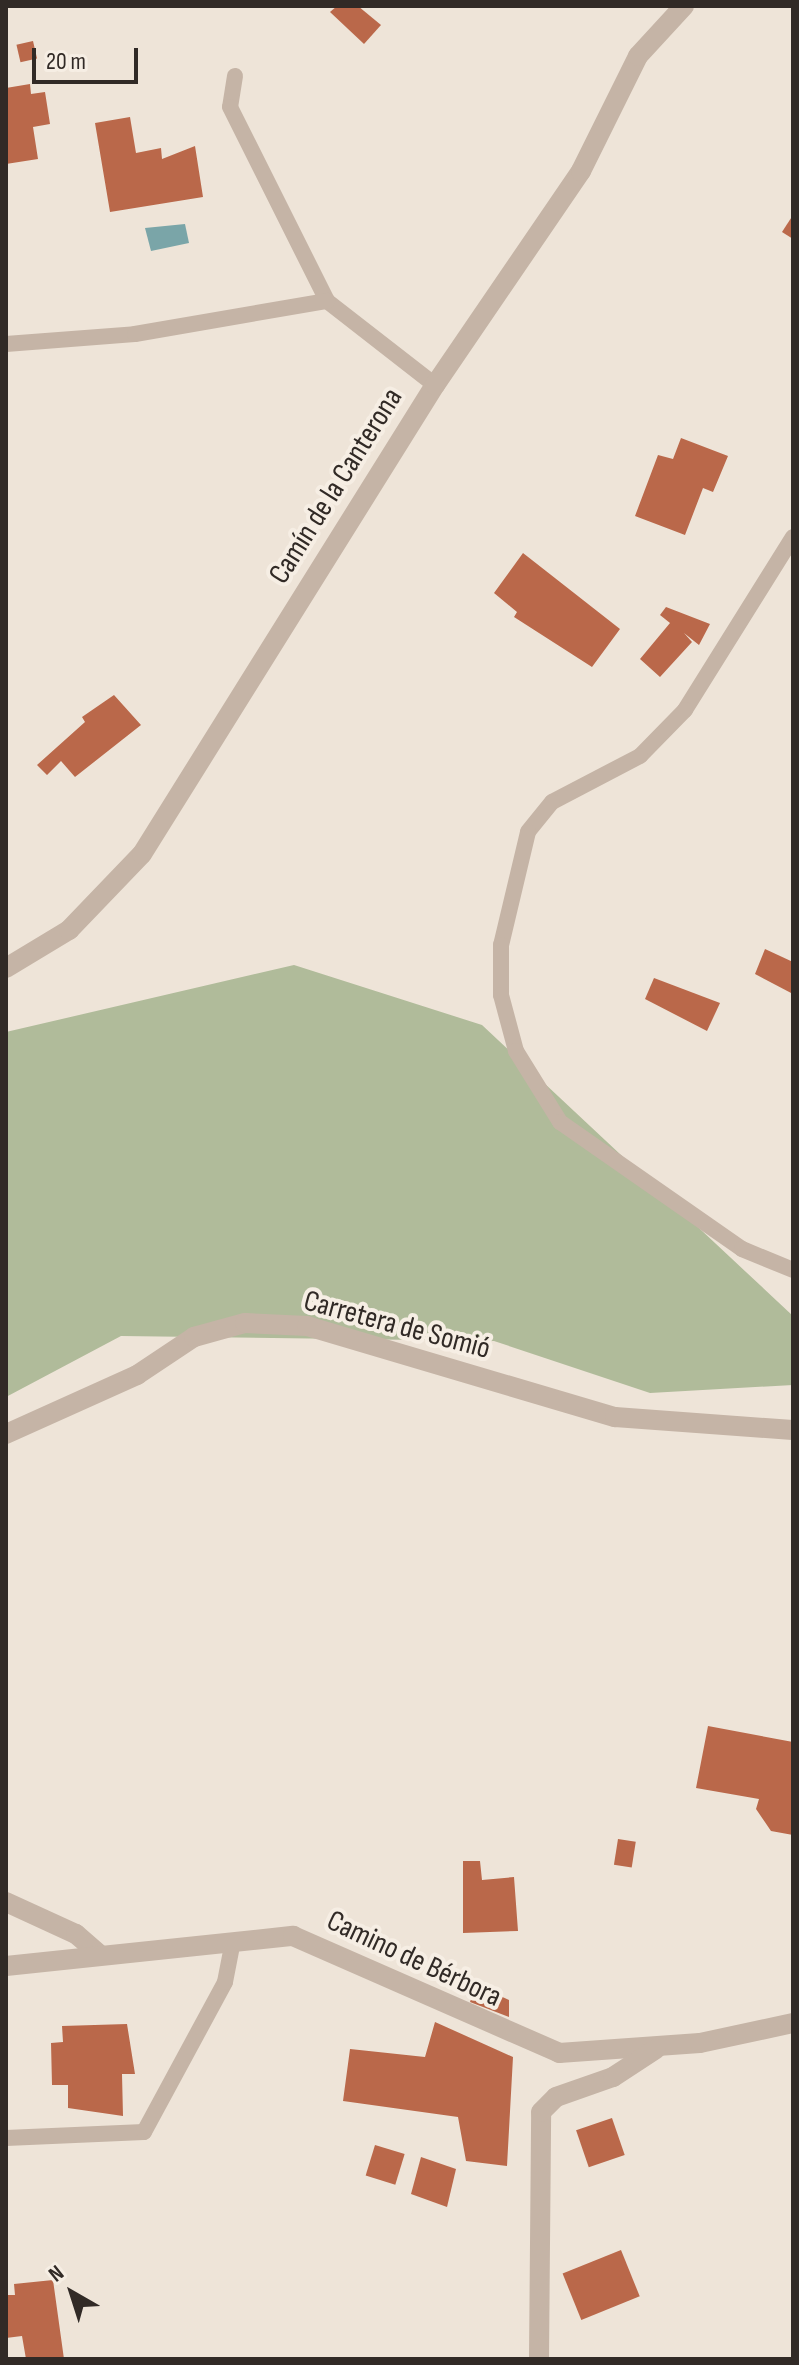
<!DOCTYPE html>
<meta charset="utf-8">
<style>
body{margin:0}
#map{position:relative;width:799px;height:2365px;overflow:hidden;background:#eee4d8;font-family:"Sofia Sans Condensed",sans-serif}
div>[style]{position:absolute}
.green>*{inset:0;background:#b0bb9a}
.water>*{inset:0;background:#7aa5a8}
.building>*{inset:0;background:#ba684a;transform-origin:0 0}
.service>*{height:16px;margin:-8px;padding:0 8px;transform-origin:8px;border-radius:8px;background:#c5b4a6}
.minor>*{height:20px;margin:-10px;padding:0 10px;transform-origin:10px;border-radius:10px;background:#c5b4a6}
.tertiary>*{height:20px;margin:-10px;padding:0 10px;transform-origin:10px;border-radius:10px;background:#c5b4a6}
span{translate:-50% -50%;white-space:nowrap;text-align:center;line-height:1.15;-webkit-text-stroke:8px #f6eee4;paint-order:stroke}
.street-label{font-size:30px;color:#312a26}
.frame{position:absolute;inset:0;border:8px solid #312a26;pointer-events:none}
.north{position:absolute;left:32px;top:2253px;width:80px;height:80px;-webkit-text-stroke:6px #f6eee4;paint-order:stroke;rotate:321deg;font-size:22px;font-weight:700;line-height:32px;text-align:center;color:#312a26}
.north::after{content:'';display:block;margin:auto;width:28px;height:36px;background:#312a26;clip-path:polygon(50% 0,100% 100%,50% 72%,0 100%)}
.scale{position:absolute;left:32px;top:48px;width:106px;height:36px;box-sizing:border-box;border:4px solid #312a26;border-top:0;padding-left:10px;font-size:24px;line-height:28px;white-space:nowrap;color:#312a26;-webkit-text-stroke:6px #f6eee4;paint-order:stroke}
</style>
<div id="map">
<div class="green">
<div style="clip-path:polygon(294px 965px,482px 1025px,793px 1316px,793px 1385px,650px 1393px,494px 1341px,121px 1336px,6px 1397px,6px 1032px)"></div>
</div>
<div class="water">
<div style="clip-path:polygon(185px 224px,189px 243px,151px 251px,145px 228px)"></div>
</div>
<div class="building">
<div style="clip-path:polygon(337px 6px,358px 6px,381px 25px,364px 44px,330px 12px)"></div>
<div style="left:33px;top:41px;width:18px;height:17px;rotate:77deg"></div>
<div style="clip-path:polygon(30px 84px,31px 94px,45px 92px,50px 124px,33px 127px,38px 159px,6px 164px,6px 88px)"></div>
<div style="clip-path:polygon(130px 117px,136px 153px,161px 148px,162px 159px,195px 146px,203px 197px,110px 212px,95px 123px)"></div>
<div style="clip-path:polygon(793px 215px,793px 239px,782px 232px)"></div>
<div style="clip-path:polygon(681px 438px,728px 456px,713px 492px,703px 488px,685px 535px,635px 516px,658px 455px,673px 459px)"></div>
<div style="clip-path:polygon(523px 553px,620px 629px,592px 667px,514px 617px,517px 612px,494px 593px)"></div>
<div style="clip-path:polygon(666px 607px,710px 624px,699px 645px,684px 633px,692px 642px,660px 677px,640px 659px,670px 623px,660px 615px)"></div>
<div style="clip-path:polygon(114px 695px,141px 725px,75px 777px,61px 761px,47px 775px,37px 765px,85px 722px,82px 717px)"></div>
<div style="clip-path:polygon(765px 949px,793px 962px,793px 994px,755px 974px)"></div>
<div style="clip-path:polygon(654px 978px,720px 1003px,707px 1031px,645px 999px)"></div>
<div style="clip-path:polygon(708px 1726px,793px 1742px,793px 1835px,771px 1831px,756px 1809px,759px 1799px,696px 1788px)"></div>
<div style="left:618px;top:1839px;width:18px;height:26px;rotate:9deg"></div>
<div style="clip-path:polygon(463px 1861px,480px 1861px,482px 1880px,514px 1877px,518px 1931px,463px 1933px)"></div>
<div style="clip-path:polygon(476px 1985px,509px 2000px,509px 2017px,470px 2002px)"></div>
<div style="clip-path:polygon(435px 2022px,513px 2057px,507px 2166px,466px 2161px,458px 2117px,343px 2101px,350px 2049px,425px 2057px)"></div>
<div style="clip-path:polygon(127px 2024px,135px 2074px,122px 2074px,123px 2116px,68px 2108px,68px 2085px,52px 2085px,51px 2043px,63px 2042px,62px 2026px)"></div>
<div style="left:612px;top:2118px;width:39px;height:38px;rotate:71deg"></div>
<div style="left:375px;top:2145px;width:31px;height:32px;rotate:17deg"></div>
<div style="clip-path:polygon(421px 2157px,456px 2169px,447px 2207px,411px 2194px)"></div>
<div style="left:621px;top:2250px;width:50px;height:63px;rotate:68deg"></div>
<div style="clip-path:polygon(53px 2280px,64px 2359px,26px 2359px,22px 2336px,6px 2338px,6px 2295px,15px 2295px,14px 2284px)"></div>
</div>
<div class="service">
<div style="left:235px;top:76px;width:31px;rotate:99deg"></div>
<div style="left:230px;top:107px;width:217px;rotate:63.4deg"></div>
<div style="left:327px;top:301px;width:137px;rotate:37.9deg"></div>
<div style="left:6px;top:344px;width:129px;rotate:-4.4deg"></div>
<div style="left:135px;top:334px;width:195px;rotate:-9.8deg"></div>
<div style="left:793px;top:537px;width:204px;rotate:122deg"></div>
<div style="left:685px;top:710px;width:64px;rotate:134.4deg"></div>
<div style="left:640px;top:756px;width:99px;rotate:152.4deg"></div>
<div style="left:552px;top:802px;width:38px;rotate:129deg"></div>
<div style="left:528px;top:832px;width:116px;rotate:103.4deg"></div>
<div style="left:501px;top:945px;width:50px;rotate:90deg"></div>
<div style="left:501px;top:995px;width:58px;rotate:75deg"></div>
<div style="left:516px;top:1051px;width:84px;rotate:58.2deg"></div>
<div style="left:560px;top:1122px;width:222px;rotate:34.9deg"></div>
<div style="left:742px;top:1249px;width:55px;rotate:22.4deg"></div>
<div style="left:6px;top:2138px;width:138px;rotate:-2.5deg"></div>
<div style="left:144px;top:2132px;width:170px;rotate:-61.6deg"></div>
<div style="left:225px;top:1982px;width:38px;rotate:-79deg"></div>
</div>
<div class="minor">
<div style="left:6px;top:968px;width:74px;rotate:-31.1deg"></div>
<div style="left:69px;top:930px;width:105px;rotate:-46.2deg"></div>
<div style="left:142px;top:854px;width:553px;rotate:-58.01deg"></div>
<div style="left:435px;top:385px;width:259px;rotate:-55.7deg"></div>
<div style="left:581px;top:171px;width:128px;rotate:-63.6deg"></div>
<div style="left:638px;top:56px;width:68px;rotate:-47.4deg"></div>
<div style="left:6px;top:1902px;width:77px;rotate:24.6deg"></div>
<div style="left:76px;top:1934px;width:32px;rotate:41deg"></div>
<div style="left:6px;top:1966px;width:289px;rotate:-6deg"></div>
<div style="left:293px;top:1936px;width:291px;rotate:23.7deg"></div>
<div style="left:559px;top:2053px;width:141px;rotate:-4.1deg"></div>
<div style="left:700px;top:2043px;width:95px;rotate:-12.1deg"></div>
<div style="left:539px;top:2359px;width:247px;rotate:-89.5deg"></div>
<div style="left:541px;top:2112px;width:21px;rotate:-45deg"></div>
<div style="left:556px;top:2097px;width:60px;rotate:-19.3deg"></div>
<div style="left:613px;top:2077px;width:51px;rotate:-33.1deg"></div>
</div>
<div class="tertiary">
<div style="left:6px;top:1434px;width:144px;rotate:-24.2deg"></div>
<div style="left:137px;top:1375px;width:69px;rotate:-33.7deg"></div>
<div style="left:194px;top:1337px;width:53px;rotate:-15.4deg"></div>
<div style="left:245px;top:1323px;width:62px;rotate:2.8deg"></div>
<div style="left:307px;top:1326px;width:321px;rotate:16.5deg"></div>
<div style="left:615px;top:1417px;width:178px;rotate:4.2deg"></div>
</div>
<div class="street-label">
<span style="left:336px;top:486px;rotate:-58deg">Camín de la Canterona</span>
<span style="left:397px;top:1325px;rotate:15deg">Carretera de Somió</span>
<span style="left:414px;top:1959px;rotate:25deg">Camino de Bérbora</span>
</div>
<div class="frame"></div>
<div class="north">N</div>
<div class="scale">20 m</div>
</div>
